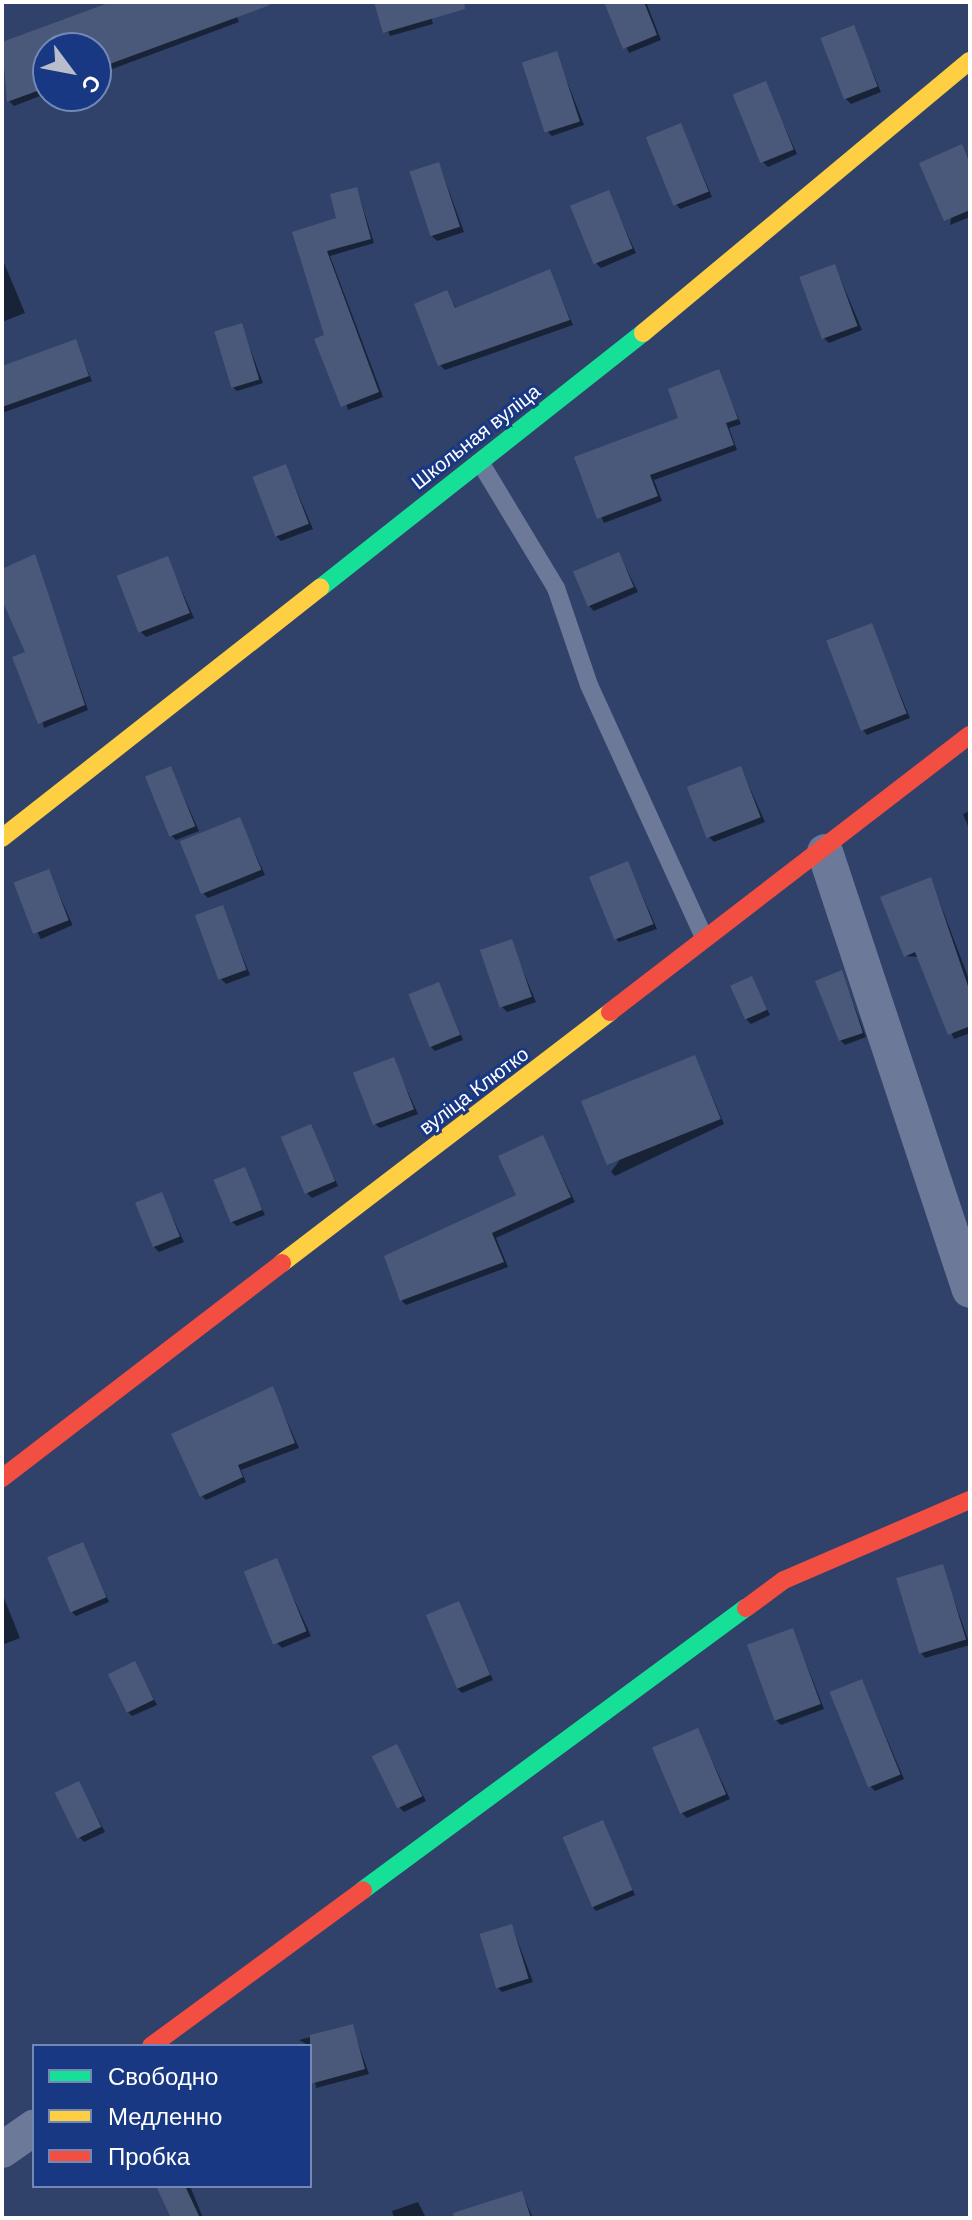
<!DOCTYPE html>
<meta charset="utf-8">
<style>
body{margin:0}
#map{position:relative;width:972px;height:2220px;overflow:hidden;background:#30426a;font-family:"DM Sans",sans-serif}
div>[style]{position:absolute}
.shadow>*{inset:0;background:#0007;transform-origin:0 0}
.building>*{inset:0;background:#4a597a;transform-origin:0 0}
.lane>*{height:18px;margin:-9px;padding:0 9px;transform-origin:9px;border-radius:9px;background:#6c7998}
.street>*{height:36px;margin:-18px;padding:0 18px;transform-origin:18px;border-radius:18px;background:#6c7998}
.fast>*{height:18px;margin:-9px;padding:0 9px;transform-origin:9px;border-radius:9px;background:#16e098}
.slow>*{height:18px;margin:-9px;padding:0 9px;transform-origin:9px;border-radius:9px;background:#ffcf43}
.jam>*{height:18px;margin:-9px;padding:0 9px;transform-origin:9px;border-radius:9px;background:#f24e42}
span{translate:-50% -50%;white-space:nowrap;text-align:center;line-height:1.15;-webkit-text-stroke:6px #183883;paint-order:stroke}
.street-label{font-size:20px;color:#fff}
.frame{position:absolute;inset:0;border:4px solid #fff;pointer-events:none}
.legend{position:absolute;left:32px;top:2044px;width:280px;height:144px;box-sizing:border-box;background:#183883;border:2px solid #7488b5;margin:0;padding:10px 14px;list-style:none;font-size:24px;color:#fff}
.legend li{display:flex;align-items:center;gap:16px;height:40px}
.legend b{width:40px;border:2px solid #7488b5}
.north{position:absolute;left:32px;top:32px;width:80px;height:80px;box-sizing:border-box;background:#183883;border:2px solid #7488b5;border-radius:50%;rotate:122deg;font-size:22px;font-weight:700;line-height:32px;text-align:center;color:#fff}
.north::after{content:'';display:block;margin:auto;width:28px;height:36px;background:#b7bdcb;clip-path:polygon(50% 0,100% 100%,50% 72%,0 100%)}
</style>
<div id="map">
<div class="shadow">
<div style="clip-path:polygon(117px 2px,231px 2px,239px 22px,96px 75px,96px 48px,48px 48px,48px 93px,14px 106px,9px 101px,2px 45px)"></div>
<div style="clip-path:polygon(376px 2px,427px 2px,433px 24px,390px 36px)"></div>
<div style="clip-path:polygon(607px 2px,646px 2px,661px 40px,629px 53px)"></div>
<div style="clip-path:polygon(853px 27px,881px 92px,851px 104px,846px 99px)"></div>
<div style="clip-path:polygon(556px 53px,584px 125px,552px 136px,547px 131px)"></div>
<div style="clip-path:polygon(765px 84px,797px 154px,768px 167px,763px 162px)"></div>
<div style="clip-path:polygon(681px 125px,712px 197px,680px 209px,676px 204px)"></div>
<div style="clip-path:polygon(961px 147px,970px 160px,970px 217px,950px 225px)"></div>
<div style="clip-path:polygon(439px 164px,464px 232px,437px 241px,432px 236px)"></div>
<div style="clip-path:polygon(357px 189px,374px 243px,330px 256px,383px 397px,348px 410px,295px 233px,338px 219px)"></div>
<div style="clip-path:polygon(608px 192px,636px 253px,601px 268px,596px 263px)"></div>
<div style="clip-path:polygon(2px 258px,25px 313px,2px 322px)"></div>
<div style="clip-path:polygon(835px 266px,862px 330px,829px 343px,824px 338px)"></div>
<div style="clip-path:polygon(550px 272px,573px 325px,445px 370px,440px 365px,447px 293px,457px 310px)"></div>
<div style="clip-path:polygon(241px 325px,263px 383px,237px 391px,232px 386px)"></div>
<div style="clip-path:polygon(75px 341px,92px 381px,2px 413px,2px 368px)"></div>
<div style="clip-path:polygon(718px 372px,741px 424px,729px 428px,737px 450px,654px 480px,662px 501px,604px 523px,576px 458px,681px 419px)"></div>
<div style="clip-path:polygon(286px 466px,313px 529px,281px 541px,276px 536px)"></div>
<div style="clip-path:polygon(619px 554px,638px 592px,594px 611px,589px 606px)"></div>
<div style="clip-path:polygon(34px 556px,88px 710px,44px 728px,28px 653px,2px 595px,2px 571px)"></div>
<div style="clip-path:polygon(167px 558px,194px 618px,146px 637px,141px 632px)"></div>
<div style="clip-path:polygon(871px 625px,910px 718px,867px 735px,863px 730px)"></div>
<div style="clip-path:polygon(741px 768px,765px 822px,714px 842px,709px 837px)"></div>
<div style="clip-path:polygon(171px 769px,199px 831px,176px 840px,171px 835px)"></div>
<div style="clip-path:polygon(970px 811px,970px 831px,963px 814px)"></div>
<div style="clip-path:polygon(239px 819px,265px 875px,208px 898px,203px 893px)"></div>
<div style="clip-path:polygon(628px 863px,657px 929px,619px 942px,614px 937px)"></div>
<div style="left:49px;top:872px;width:58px;height:35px;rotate:66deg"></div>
<div style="clip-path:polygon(931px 879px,970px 982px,970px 1033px,954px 1039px,919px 957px,906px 956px)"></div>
<div style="clip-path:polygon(222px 907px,250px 975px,226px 984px,221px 979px)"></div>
<div style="clip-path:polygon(511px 942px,536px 1002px,507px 1012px,502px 1007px)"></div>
<div style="clip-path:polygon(842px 973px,866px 1037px,845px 1045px,840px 1040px)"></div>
<div style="clip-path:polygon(751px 979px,770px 1015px,751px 1024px,746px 1019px)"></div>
<div style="clip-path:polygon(439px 984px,463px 1040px,435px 1051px,430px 1046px)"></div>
<div style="clip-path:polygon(695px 1057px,724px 1124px,615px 1176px,611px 1172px)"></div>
<div style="clip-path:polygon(393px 1059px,418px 1114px,380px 1128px,375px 1124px)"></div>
<div style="clip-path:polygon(311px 1127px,338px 1186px,312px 1198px,307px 1193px)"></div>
<div style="clip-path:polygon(543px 1138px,575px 1202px,496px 1238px,508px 1267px,406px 1305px,401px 1300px,519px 1196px)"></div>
<div style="clip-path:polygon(244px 1170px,265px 1215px,237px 1226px,232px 1222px)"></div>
<div style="clip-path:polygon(162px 1195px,184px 1242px,159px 1252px,154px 1247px)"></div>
<div style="clip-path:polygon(272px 1388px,299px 1448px,241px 1470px,246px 1482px,206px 1500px,202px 1496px)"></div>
<div style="clip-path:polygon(83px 1544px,109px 1602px,76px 1616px,71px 1611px)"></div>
<div style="clip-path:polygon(276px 1560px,311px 1636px,282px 1648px,277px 1643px)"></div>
<div style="clip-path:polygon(942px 1566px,970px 1645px,925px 1658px,921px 1653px)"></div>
<div style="clip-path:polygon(2px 1593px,20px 1638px,2px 1645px)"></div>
<div style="clip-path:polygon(459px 1603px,493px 1680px,462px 1693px,457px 1688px)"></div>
<div style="clip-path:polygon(793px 1630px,824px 1709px,781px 1725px,776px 1720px)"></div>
<div style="clip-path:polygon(135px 1663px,157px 1705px,132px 1716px,127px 1711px)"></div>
<div style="clip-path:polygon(862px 1681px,904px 1779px,875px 1791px,870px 1786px)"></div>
<div style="clip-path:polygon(698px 1731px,730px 1799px,687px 1818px,682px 1813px)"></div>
<div style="clip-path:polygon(397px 1746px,426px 1801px,404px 1812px,399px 1807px)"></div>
<div style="clip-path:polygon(79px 1783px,105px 1832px,84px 1842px,79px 1837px)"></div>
<div style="clip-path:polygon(603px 1823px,635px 1895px,596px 1911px,592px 1906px)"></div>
<div style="clip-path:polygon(512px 1926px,533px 1982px,502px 1992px,497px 1987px)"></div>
<div style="clip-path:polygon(352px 2026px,369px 2074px,316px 2088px,310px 2046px,299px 2040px)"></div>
<div style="clip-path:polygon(158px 2186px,190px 2186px,203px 2218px,173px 2218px)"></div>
<div style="clip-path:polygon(522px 2193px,533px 2218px,495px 2218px)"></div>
<div style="clip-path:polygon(418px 2202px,426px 2218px,394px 2218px,392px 2211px)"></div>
</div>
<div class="building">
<div style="clip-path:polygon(111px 2px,269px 2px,270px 5px,96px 69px,96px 48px,48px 48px,48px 87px,7px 102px,2px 42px)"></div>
<div style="clip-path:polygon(374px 2px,464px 2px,465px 9px,383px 33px)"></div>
<div style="clip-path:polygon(604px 2px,644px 2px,657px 35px,623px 49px)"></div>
<div style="left:854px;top:25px;width:66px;height:36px;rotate:69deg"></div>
<div style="left:557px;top:51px;width:74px;height:37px;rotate:72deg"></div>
<div style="left:766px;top:81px;width:74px;height:36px;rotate:68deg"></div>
<div style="left:681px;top:123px;width:74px;height:38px;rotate:68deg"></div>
<div style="clip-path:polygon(962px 144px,970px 163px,970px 210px,944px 221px,919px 163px)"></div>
<div style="left:439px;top:162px;width:68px;height:31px;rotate:72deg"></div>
<div style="clip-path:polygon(357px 187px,371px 239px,327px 251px,379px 392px,341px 407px,314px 339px,324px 335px,292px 232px,336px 218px,330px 194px)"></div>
<div style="left:609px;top:190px;width:63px;height:42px;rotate:68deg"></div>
<div style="left:835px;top:264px;width:66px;height:38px;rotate:70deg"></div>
<div style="clip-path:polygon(550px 269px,570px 320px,438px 366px,414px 304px,447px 290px,455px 308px)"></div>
<div style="left:242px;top:323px;width:59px;height:29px;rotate:73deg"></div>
<div style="clip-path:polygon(76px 339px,89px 376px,2px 407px,2px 366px)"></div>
<div style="clip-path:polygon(719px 369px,738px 419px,726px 423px,734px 445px,650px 475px,658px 496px,597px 519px,574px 457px,678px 418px,668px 389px)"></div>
<div style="left:286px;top:464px;width:64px;height:36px;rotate:69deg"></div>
<div style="left:619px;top:552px;width:38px;height:50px;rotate:67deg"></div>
<div style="clip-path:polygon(35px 554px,85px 705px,38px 724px,12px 657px,25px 652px,2px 600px,2px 569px)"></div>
<div style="left:168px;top:556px;width:61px;height:55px;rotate:69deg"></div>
<div style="left:872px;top:623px;width:97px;height:49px;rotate:69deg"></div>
<div style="left:171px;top:766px;width:65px;height:28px;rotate:68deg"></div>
<div style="left:741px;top:766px;width:55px;height:58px;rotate:69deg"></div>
<div style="left:240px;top:817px;width:57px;height:65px;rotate:68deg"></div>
<div style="left:628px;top:861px;width:68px;height:42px;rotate:68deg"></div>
<div style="left:49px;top:869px;width:55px;height:38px;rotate:69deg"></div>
<div style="clip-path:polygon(931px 877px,970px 992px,970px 1026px,948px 1035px,915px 952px,904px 957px,880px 897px)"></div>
<div style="left:223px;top:905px;width:69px;height:30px;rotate:70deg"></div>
<div style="left:512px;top:939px;width:61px;height:34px;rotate:71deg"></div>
<div style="clip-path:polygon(842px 970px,863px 1033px,839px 1041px,815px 981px)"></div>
<div style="left:752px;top:976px;width:37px;height:24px;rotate:66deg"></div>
<div style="left:439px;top:982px;width:57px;height:33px;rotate:68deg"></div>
<div style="left:695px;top:1055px;width:69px;height:123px;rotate:68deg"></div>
<div style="left:394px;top:1057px;width:56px;height:44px;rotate:69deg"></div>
<div style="left:311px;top:1124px;width:62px;height:33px;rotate:67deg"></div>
<div style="clip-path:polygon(543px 1135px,571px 1197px,492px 1233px,504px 1262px,400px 1301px,384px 1256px,516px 1195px,498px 1156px)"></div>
<div style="left:245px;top:1167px;width:46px;height:34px;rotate:68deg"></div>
<div style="left:162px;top:1192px;width:48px;height:29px;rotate:68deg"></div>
<div style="clip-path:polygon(273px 1386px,295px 1443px,238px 1465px,243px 1477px,200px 1497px,171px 1434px)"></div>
<div style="left:83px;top:1542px;width:60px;height:39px;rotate:67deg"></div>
<div style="left:277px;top:1558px;width:79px;height:36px;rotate:68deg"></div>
<div style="left:943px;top:1564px;width:79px;height:49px;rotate:73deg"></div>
<div style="left:459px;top:1601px;width:80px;height:36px;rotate:67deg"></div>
<div style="left:793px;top:1628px;width:81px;height:49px;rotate:70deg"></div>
<div style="left:135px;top:1661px;width:43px;height:30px;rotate:64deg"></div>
<div style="left:862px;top:1679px;width:103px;height:35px;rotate:68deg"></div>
<div style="left:698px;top:1728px;width:72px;height:50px;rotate:67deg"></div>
<div style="left:397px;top:1744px;width:58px;height:28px;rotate:64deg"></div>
<div style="left:79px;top:1781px;width:51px;height:27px;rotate:64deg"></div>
<div style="left:603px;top:1820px;width:76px;height:44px;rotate:67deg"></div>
<div style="left:512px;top:1924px;width:57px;height:34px;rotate:73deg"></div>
<div style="clip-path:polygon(353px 2024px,365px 2069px,310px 2084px,310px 2035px)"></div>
<div style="clip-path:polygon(156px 2186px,185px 2186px,200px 2218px,171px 2218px)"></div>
<div style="clip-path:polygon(522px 2191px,531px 2218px,454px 2218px,453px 2213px)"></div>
</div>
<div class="lane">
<div style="left:480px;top:462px;width:147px;rotate:58.9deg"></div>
<div style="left:556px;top:588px;width:102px;rotate:71.2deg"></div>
<div style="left:589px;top:685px;width:279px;rotate:65.5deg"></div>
</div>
<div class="street">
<div style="left:825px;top:852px;width:461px;rotate:71.7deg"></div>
<div style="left:2px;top:2150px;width:39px;rotate:-35deg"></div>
</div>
<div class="fast">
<div style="left:320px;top:588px;width:412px;rotate:-38.3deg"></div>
<div style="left:363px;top:1890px;width:476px;rotate:-36.4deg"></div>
</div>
<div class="slow">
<div style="left:643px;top:333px;width:425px;rotate:-39.8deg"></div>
<div style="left:2px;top:838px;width:405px;rotate:-38.2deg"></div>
<div style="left:282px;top:1263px;width:413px;rotate:-37.4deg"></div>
</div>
<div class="jam">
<div style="left:610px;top:1012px;width:454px;rotate:-37.6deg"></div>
<div style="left:2px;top:1478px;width:353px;rotate:-37.5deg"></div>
<div style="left:746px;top:1608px;width:47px;rotate:-36.4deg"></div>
<div style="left:784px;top:1580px;width:202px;rotate:-23.3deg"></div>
<div style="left:151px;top:2046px;width:263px;rotate:-36.3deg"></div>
</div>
<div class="street-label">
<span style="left:476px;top:437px;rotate:-38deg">Школьная вуліца</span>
<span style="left:474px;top:1091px;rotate:-37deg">вуліца Клютко</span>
</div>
<div class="frame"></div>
<ul class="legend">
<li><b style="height:10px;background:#16e098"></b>Свободно</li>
<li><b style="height:10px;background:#ffcf43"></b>Медленно</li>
<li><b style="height:10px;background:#f24e42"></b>Пробка</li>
</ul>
<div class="north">С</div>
</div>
